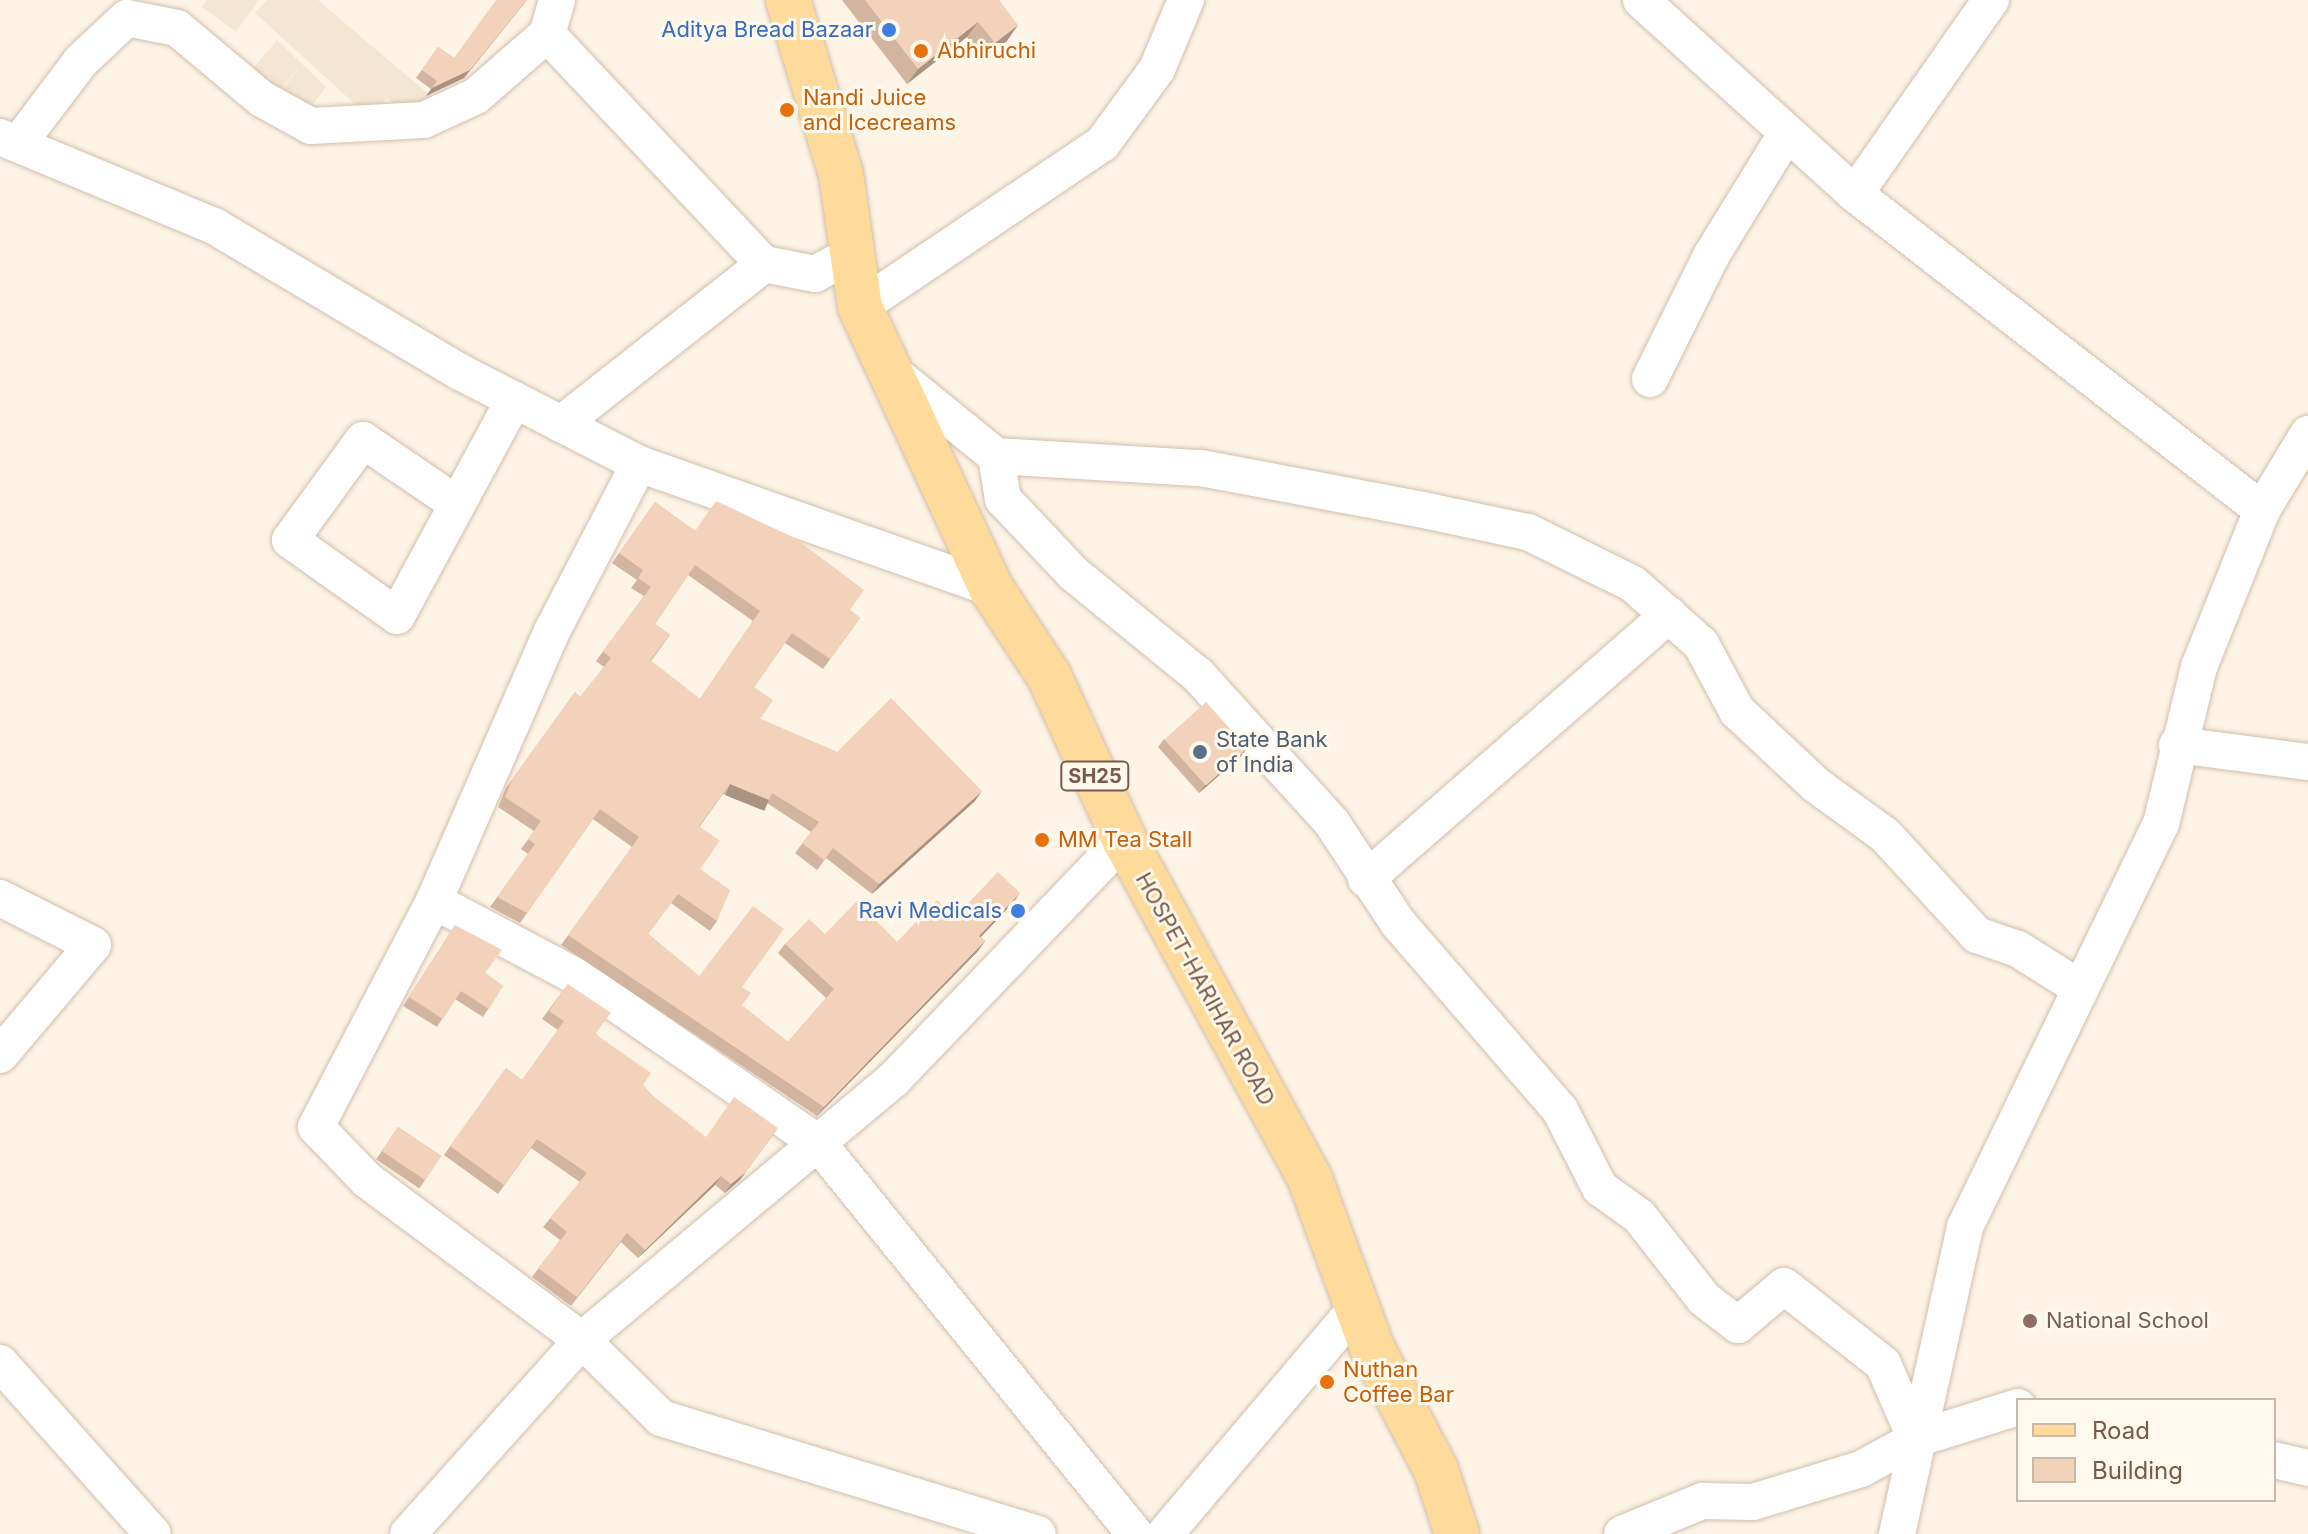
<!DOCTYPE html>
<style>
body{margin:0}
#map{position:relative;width:2308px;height:1534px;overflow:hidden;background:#fdf4e5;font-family:Inter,sans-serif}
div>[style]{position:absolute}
.residential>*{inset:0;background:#f5e6d3}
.roads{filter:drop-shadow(0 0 2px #d1bead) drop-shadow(0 0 2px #d1bead)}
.minor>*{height:36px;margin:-18px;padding:0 18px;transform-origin:18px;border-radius:18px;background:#fff}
.primary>*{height:44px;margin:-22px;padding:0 22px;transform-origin:22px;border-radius:22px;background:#feda9b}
.wall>*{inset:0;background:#d1b5a1;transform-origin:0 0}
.shaded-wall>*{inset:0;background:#aa9383;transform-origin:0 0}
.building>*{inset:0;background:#f3d2bb;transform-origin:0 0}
.dots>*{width:22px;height:22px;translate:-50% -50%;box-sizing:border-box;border:4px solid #fff8ec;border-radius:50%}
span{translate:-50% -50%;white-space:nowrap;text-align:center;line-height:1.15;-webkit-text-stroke:6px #fff8ec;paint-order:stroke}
.shield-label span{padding:2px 6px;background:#fff8ec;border:2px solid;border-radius:6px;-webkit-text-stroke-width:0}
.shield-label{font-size:20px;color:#775a49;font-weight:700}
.shop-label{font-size:22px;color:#366cbe}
.right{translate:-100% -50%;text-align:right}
.food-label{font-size:22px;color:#c56008}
.left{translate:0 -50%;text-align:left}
.service-label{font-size:22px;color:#4e5e75}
.street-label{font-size:22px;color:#775a49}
.education-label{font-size:22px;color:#785e54}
.legend{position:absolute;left:2016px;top:1398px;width:260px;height:104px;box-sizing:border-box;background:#fff8ec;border:2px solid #c9b9ab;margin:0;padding:10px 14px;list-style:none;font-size:24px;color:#775a49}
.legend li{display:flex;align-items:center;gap:16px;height:40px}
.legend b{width:40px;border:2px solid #c9b9ab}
</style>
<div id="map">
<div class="residential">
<div style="clip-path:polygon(207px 0,259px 0,236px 32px,202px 7px)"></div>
<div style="clip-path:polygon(267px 0,318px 0,432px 97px,414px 118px,387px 98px,368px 116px,255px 13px)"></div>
<div style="clip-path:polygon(277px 40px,326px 87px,303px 118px,275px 100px,300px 66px,272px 100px,245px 78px)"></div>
</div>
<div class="roads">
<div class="minor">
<div style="left:557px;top:0;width:35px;rotate:106deg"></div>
<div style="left:547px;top:34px;width:316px;rotate:46.7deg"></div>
<div style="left:764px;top:264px;width:52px;rotate:11.1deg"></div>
<div style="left:815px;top:274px;width:44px;rotate:-28.3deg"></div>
<div style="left:1641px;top:0;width:289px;rotate:42.2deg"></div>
<div style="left:1855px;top:194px;width:515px;rotate:37.83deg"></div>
<div style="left:0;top:137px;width:232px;rotate:22.6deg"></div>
<div style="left:214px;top:226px;width:286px;rotate:30.7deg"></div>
<div style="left:460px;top:372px;width:201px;rotate:27.2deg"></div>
<div style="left:639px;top:464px;width:373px;rotate:19.4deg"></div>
<div style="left:19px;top:143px;width:103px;rotate:-52.9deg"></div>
<div style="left:81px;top:61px;width:63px;rotate:-43.1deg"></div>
<div style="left:127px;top:18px;width:51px;rotate:11.3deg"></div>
<div style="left:177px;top:28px;width:111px;rotate:39.9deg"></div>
<div style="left:262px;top:99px;width:56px;rotate:28.9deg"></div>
<div style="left:311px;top:126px;width:113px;rotate:-3deg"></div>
<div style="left:424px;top:120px;width:57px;rotate:-24.8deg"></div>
<div style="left:476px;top:96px;width:94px;rotate:-41.1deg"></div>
<div style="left:1855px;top:194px;width:237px;rotate:-55deg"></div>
<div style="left:860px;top:307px;width:292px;rotate:-34deg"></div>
<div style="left:1102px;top:144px;width:93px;rotate:-53.7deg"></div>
<div style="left:1157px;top:69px;width:75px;rotate:-67.2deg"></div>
<div style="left:890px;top:370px;width:136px;rotate:39.1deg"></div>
<div style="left:996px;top:456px;width:205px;rotate:3.4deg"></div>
<div style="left:1201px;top:468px;width:231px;rotate:10.7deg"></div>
<div style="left:1428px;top:511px;width:102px;rotate:11.9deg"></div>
<div style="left:1528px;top:532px;width:117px;rotate:26.3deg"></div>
<div style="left:1633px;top:584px;width:91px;rotate:41.4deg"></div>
<div style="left:1701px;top:644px;width:76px;rotate:61.8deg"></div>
<div style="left:1737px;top:711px;width:108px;rotate:43.1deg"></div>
<div style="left:1816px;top:785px;width:85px;rotate:35.9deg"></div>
<div style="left:1885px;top:835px;width:136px;rotate:47.4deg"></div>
<div style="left:1977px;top:935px;width:43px;rotate:18.9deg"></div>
<div style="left:2018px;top:949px;width:73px;rotate:32.2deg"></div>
<div style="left:1650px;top:379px;width:137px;rotate:-63.6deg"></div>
<div style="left:1711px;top:256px;width:143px;rotate:-58.4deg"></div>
<div style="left:561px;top:424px;width:258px;rotate:-38.2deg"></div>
<div style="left:996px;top:456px;width:44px;rotate:80.8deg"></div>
<div style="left:1003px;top:499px;width:103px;rotate:46.6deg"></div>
<div style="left:1074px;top:574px;width:160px;rotate:39.2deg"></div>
<div style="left:1198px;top:675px;width:200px;rotate:47.8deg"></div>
<div style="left:1332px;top:823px;width:120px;rotate:56.6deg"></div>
<div style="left:1398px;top:923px;width:247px;rotate:49.1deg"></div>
<div style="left:1560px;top:1110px;width:88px;rotate:62.9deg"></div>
<div style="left:1600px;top:1188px;width:48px;rotate:35.7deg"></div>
<div style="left:1639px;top:1216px;width:105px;rotate:51.9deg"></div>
<div style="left:1704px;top:1299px;width:43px;rotate:37.4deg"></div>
<div style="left:1738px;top:1325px;width:60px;rotate:-40.3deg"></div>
<div style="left:1784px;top:1286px;width:126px;rotate:38.2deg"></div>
<div style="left:1883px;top:1364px;width:82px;rotate:66.3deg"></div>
<div style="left:1916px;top:1439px;width:107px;rotate:-17.4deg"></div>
<div style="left:639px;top:464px;width:188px;rotate:117.5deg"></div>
<div style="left:552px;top:631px;width:295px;rotate:113.6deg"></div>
<div style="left:434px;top:901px;width:255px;rotate:117.6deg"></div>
<div style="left:316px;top:1127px;width:74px;rotate:46.1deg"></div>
<div style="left:367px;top:1180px;width:268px;rotate:36.7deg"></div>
<div style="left:582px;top:1340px;width:111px;rotate:44.6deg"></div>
<div style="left:661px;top:1418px;width:394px;rotate:17.1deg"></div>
<div style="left:454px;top:502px;width:110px;rotate:-145.7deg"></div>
<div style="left:363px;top:440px;width:124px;rotate:126.1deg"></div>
<div style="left:290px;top:540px;width:131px;rotate:35.4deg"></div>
<div style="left:397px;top:616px;width:246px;rotate:-61.6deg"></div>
<div style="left:2177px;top:745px;width:132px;rotate:7.4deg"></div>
<div style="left:1366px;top:879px;width:402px;rotate:-41.1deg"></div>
<div style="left:0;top:898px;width:104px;rotate:26.8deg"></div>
<div style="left:93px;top:945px;width:144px;rotate:130.2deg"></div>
<div style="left:434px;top:901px;width:164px;rotate:28deg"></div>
<div style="left:579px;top:978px;width:290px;rotate:34.6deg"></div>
<div style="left:818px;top:1143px;width:503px;rotate:50.97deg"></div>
<div style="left:0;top:1363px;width:229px;rotate:48.2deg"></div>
<div style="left:2274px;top:1460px;width:35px;rotate:13deg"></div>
<div style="left:408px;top:1534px;width:261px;rotate:-48.1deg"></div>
<div style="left:582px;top:1340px;width:405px;rotate:-39.9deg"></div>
<div style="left:893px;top:1080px;width:334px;rotate:-46.2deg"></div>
<div style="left:1165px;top:1534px;width:297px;rotate:-49.7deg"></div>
<div style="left:1622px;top:1534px;width:87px;rotate:-22.4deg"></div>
<div style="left:1702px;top:1501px;width:51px;rotate:1.1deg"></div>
<div style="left:1753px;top:1502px;width:113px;rotate:-17deg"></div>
<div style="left:1861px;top:1469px;width:63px;rotate:-28.6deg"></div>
<div style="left:1897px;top:1534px;width:314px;rotate:-77.5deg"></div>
<div style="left:1965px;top:1227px;width:448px;rotate:-64.1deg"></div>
<div style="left:2161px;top:824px;width:162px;rotate:-76.4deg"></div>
<div style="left:2199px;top:667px;width:169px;rotate:-68.1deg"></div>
<div style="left:2262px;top:510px;width:89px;rotate:-58.8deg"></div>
</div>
<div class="primary">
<div style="left:788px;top:0;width:182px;rotate:73.1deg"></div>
<div style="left:841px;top:174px;width:134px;rotate:81.9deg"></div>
<div style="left:860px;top:307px;width:310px;rotate:65deg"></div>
<div style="left:991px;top:588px;width:105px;rotate:56.6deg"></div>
<div style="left:1049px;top:676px;width:179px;rotate:65.3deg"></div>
<div style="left:1124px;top:839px;width:388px;rotate:61.3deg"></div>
<div style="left:1310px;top:1179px;width:182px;rotate:69.8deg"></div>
<div style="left:1373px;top:1350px;width:136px;rotate:62.3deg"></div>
<div style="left:1436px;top:1470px;width:67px;rotate:71.8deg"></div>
</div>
</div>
<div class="wall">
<div style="clip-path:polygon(527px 0,464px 78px,426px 96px,431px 89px,416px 78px,438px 47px,454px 58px)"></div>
<div style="clip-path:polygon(842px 0,999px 0,1007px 41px,983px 59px,967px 37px,907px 84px)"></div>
<div style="clip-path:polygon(evenodd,655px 502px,695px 531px,850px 610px,860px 618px,823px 669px,785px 643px,754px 687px,760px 719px,837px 752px,975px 801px,872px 894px,826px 858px,817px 870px,795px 853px,811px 832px,767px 803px,762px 810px,723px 794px,700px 826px,700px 869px,717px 921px,710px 931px,671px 903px,648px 934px,699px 976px,742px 987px,742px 1006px,788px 1042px,826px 998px,778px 953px,785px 944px,825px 934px,897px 942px,955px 917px,1013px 903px,981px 937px,985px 941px,978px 951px,817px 1116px,561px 945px,632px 847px,593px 819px,520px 923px,490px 907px,528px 854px,521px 849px,534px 831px,498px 807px,506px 788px,575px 692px,580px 697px,604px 667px,596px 661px,644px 596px,631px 588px,637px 580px,612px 563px,655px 502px,688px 575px,753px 621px,700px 699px,651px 661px,670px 635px,655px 624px,688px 575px)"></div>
<div style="clip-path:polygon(1164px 739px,1241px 756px,1199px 793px,1158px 747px)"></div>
<div style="clip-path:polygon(455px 925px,485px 973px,503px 986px,483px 1017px,455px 999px,437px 1027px,403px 1006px)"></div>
<div style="clip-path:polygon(568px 984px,596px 1034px,652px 1095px,740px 1180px,725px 1193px,715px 1185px,638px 1258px,621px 1242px,571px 1306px,532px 1277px,560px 1240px,543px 1227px,580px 1182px,531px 1148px,498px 1194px,444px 1155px,506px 1068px,522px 1080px,558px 1030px,542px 1019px)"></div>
<div style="left:398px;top:1127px;width:52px;height:39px;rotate:34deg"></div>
</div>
<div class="shaded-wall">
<div style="clip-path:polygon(527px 0,464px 78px,426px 96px,432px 88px)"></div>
<div style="clip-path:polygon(978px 22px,967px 37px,907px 84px,918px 69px)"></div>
<div style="clip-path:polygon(1018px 25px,1007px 41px,983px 59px,995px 43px)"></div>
<div style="clip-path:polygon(1247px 748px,1241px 756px,1199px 793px,1205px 785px)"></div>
<div style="left:730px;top:784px;width:42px;height:12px;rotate:22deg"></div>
<div style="clip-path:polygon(982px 791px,975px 801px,872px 894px,879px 884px)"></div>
<div style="clip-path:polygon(1020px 893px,1013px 903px,972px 946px,979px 936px)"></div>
<div style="clip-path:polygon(985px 941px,978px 951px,817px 1116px,824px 1107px)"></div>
<div style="clip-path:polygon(778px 1128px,740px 1180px,725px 1193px,731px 1184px)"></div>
<div style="clip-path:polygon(721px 1176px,715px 1185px,638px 1258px,645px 1250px)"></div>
</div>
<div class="building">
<div style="clip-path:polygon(496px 0,527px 0,470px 70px,432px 88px,437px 81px,422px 70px,438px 47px,454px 58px)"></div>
<div style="clip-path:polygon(865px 0,999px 0,1018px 25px,995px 43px,978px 22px,918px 69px)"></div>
<div style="clip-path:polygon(evenodd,716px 501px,795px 538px,864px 590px,850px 610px,860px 618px,830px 659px,792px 633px,754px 687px,773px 700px,760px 719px,837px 752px,891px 698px,982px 791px,879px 884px,833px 848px,824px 860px,802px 843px,819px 822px,772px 793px,769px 800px,730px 784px,699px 826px,720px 841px,700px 869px,730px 890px,717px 921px,678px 894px,648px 934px,699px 976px,753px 906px,784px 929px,742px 987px,751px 993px,742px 1005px,788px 1042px,834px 989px,785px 944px,809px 919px,825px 934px,857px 901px,897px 942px,937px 900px,955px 917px,998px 872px,1020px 893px,979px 936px,985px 941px,824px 1107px,568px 935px,639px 837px,600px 809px,527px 913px,497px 897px,535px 844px,528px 839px,541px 821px,505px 797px,513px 778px,575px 692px,580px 697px,611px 658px,603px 651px,651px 587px,638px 578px,643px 570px,619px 553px,655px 502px,695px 531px,716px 501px,695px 565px,760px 611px,700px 699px,650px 660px,670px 635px,655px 624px,695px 565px)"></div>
<div style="left:1206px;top:702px;width:62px;height:56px;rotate:48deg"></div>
<div style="clip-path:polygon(455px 925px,502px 950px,485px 973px,503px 986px,489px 1009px,461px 991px,443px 1019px,409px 997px)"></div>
<div style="clip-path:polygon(568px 984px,611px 1013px,595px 1034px,651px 1073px,643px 1085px,652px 1095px,706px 1137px,734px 1097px,778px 1128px,746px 1172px,731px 1184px,721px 1176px,645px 1250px,627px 1233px,577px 1297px,538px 1268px,567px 1232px,550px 1218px,587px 1173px,537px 1139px,504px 1185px,450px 1146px,506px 1068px,522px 1080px,564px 1021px,549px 1011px)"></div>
<div style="left:398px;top:1127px;width:52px;height:29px;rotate:34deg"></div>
</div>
<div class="dots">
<div style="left:889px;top:30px;background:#3f7fe0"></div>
<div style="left:921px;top:51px;background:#e8710a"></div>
<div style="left:787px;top:110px;background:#e8710a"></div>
<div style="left:1200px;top:752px;background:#5c6f8a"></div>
<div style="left:1042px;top:840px;background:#e8710a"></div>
<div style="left:1018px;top:911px;background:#3f7fe0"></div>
<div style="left:2030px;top:1321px;background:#8d6e63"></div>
<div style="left:1327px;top:1382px;background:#e8710a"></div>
</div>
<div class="shield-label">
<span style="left:1095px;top:776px">SH25</span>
</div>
<div class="shop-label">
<span class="right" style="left:873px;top:30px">Aditya Bread Bazaar</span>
<span class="right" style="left:1002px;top:911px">Ravi Medicals</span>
</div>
<div class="food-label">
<span class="left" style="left:937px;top:51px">Abhiruchi</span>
<span class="left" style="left:803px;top:110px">Nandi Juice<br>and Icecreams</span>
<span class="left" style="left:1058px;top:840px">MM Tea Stall</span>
<span class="left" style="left:1343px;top:1382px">Nuthan<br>Coffee Bar</span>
</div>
<div class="service-label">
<span class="left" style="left:1216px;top:752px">State Bank<br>of India</span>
</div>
<div class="street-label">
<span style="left:1205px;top:989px;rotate:61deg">HOSPET-HARIHAR ROAD</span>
</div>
<div class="education-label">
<span class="left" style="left:2046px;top:1321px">National School</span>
</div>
<ul class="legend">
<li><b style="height:10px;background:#feda9b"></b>Road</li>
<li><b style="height:22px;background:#f3d2bb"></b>Building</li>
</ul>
</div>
